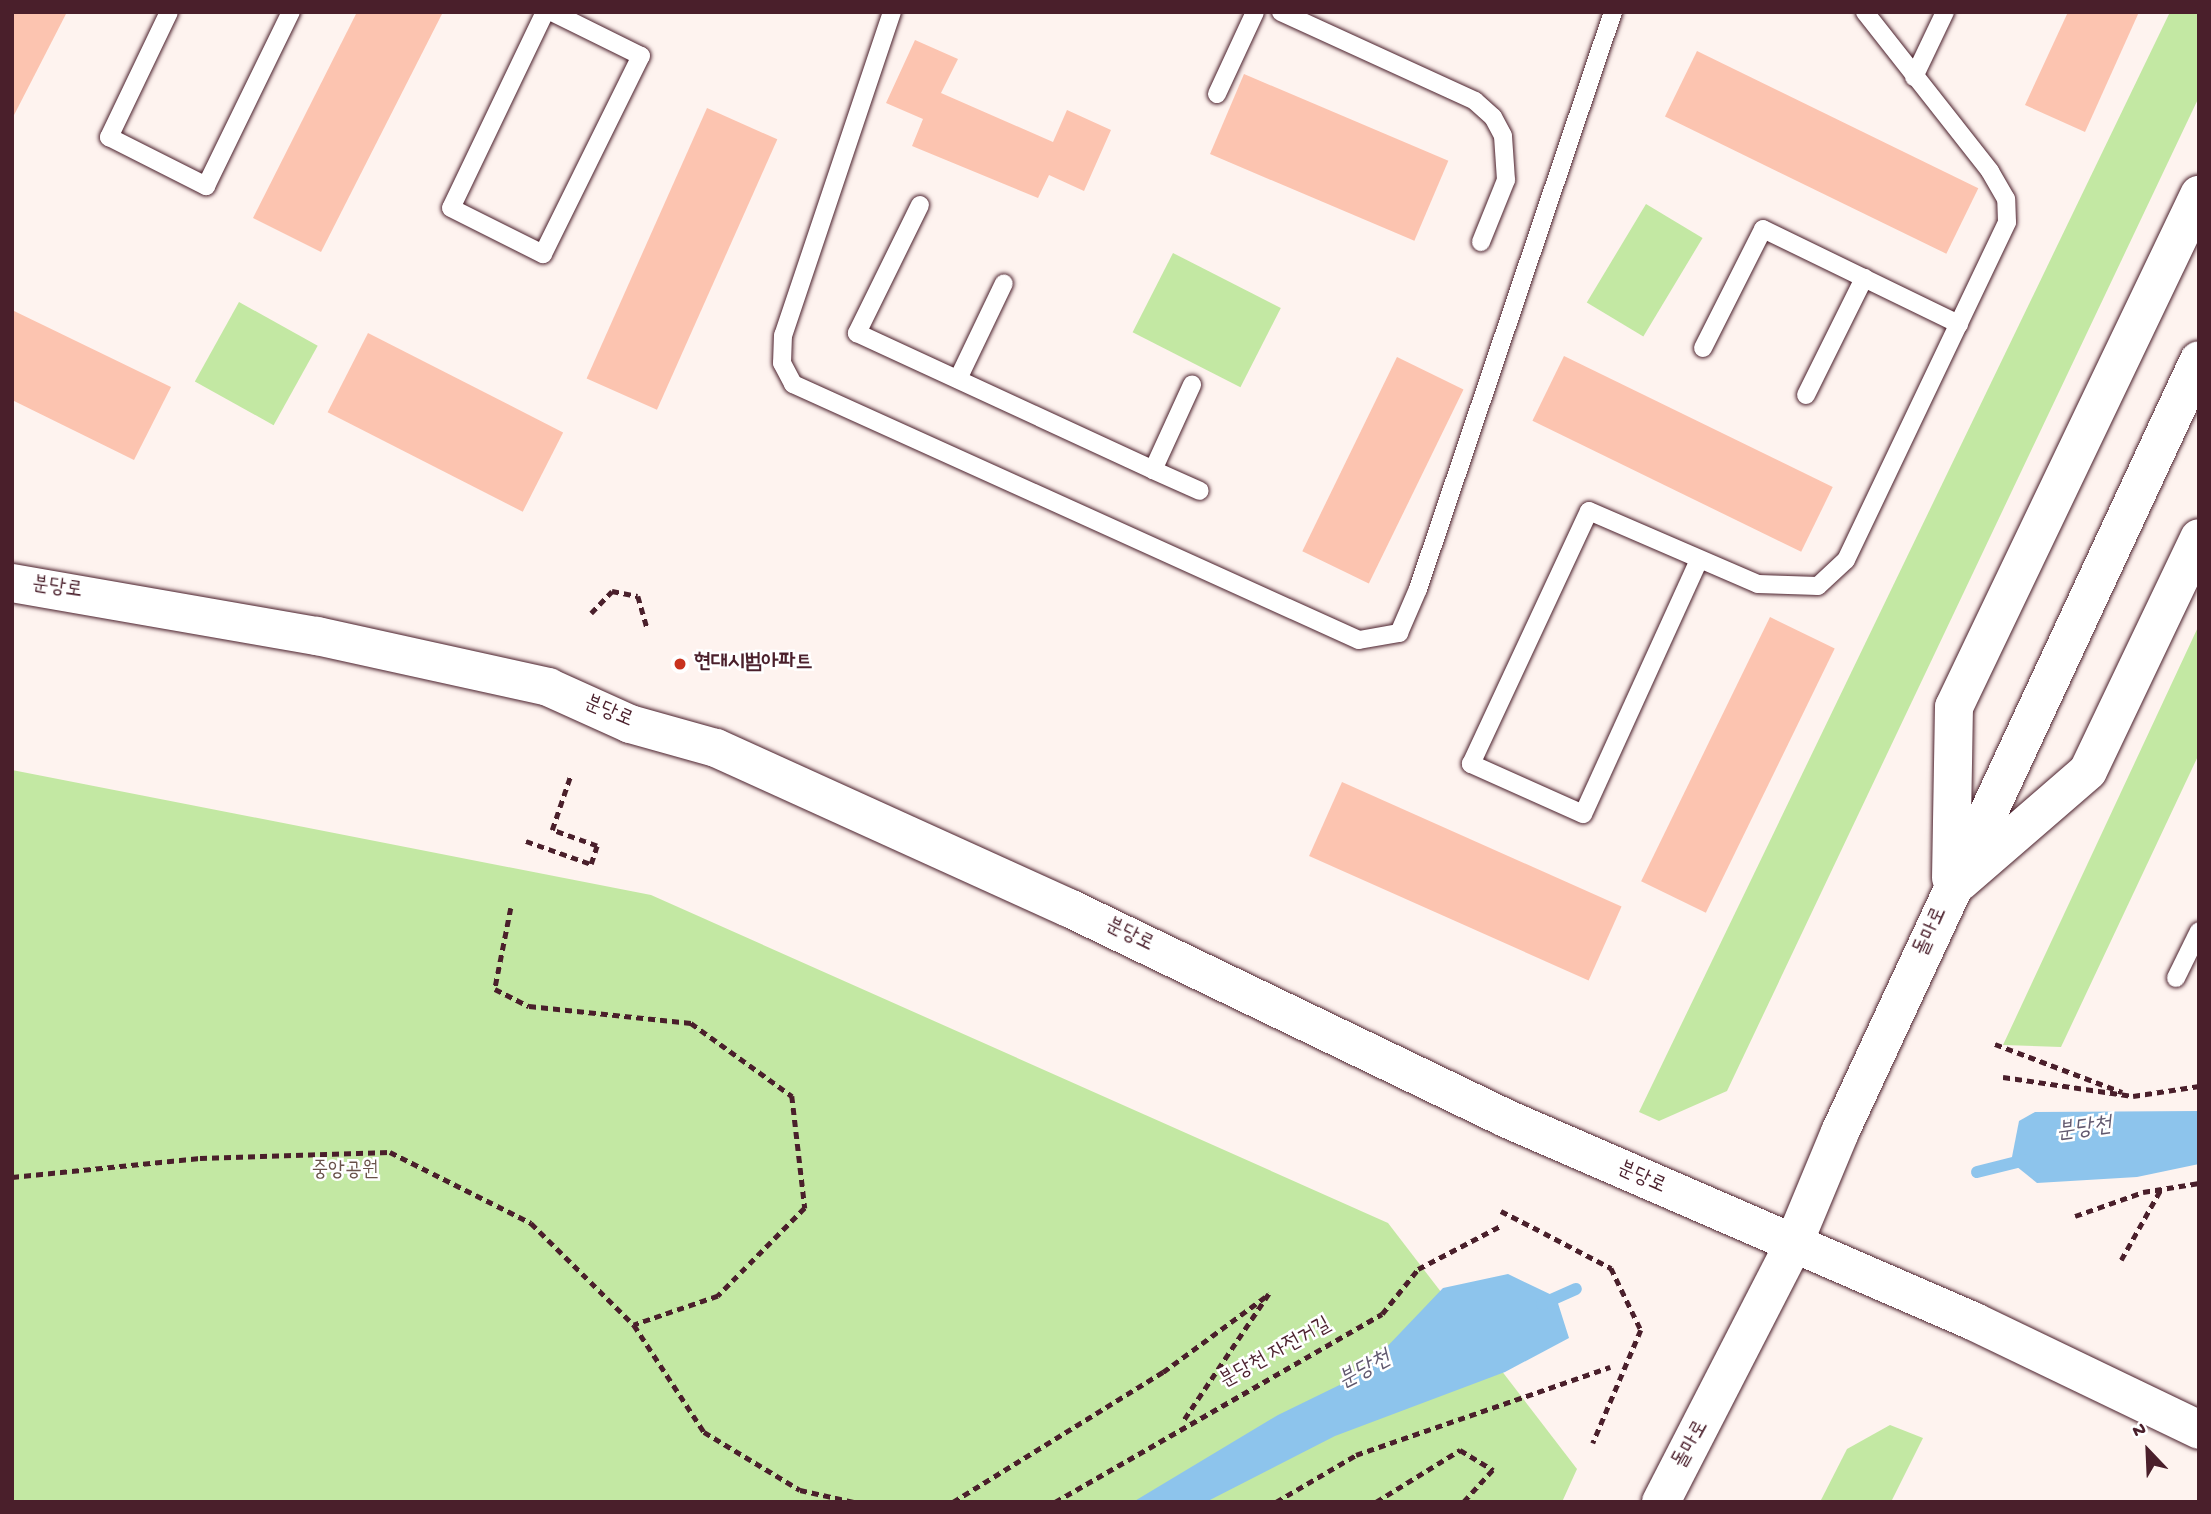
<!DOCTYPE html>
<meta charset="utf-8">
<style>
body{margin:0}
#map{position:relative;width:2211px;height:1514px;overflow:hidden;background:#fef3ef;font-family:"Gochi Hand","Poor Story",sans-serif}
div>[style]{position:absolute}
.green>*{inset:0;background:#c3e8a3;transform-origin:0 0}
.water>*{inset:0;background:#8dc4ec}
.stream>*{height:12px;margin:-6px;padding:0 6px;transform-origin:6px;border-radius:6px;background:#8dc4ec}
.building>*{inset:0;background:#fcc4b0;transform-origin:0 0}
.path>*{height:4.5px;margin-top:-2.25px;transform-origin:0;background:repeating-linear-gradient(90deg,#4a1f2b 0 7px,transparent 0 12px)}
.roads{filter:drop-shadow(0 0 2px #4a1f2b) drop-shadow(0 0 2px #4a1f2b)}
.lane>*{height:18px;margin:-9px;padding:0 9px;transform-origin:9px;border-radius:9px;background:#fff}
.secondary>*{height:38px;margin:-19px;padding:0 19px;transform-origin:19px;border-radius:19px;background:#fff}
.primary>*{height:38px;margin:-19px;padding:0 19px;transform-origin:19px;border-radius:19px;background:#fff}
.path-bridge>*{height:4.5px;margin-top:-2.25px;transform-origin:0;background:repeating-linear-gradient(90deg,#4a1f2b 0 7px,transparent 0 12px)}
.dots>*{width:19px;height:19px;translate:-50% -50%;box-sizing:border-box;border:4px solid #fff;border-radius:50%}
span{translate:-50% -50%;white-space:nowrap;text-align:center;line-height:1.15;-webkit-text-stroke:5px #fff;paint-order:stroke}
.street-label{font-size:21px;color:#4a1f2b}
.poi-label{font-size:21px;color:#4a1f2b;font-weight:700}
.left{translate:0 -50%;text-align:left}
.park-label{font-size:21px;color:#685149}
.water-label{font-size:23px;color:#61596f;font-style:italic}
.frame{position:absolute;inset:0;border:14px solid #4a1f2b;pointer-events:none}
.north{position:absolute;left:2113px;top:1416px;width:70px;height:70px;-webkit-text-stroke:5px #fff;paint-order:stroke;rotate:337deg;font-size:19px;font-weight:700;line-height:28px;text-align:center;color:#4a1f2b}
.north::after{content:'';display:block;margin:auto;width:24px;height:32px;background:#4a1f2b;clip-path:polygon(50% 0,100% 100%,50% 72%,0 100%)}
</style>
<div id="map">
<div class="green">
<div style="clip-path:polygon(2170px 12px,2199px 12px,2199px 97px,1727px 1091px,1659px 1121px,1639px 1112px)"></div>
<div style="left:1646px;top:204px;width:66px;height:115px;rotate:31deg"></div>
<div style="left:1173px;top:253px;width:121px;height:89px;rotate:27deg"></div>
<div style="left:239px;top:302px;width:90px;height:91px;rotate:29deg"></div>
<div style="clip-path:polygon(2199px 625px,2199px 754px,2061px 1047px,2003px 1045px)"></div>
<div style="clip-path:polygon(12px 770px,651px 895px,1388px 1223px,1577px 1469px,1562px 1502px,12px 1502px)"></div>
<div style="clip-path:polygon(1890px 1425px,1923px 1438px,1891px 1502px,1820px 1502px,1847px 1449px)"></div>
</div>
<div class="water">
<div style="clip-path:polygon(2199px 1111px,2199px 1164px,2137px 1177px,2037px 1183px,2011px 1162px,2019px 1121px,2035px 1112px)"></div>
<div style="clip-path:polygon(1508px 1274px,1556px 1297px,1569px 1338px,1505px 1372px,1335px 1436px,1206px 1502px,1133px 1502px,1278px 1415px,1360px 1375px,1443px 1288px)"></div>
</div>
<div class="stream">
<div style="left:1977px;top:1172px;width:49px;rotate:-14deg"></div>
<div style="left:1542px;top:1304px;width:37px;rotate:-24deg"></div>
</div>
<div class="building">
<div style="clip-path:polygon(12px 12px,67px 12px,12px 119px)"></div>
<div style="clip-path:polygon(357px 12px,443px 12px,321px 252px,253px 218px)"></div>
<div style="clip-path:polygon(2068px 12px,2139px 12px,2085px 132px,2025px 105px)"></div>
<div style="clip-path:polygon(915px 40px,958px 59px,941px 93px,1053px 142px,1067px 110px,1111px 130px,1084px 191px,1049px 175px,1038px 198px,912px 146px,923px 119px,886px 103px)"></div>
<div style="left:1697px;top:51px;width:313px;height:73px;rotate:26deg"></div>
<div style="left:1244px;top:74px;width:222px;height:87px;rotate:23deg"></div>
<div style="left:707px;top:108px;width:77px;height:296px;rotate:24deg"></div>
<div style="clip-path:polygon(12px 310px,171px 387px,134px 460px,12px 400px)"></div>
<div style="left:368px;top:333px;width:219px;height:89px;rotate:27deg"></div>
<div style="left:1564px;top:356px;width:299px;height:72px;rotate:26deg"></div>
<div style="left:1397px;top:357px;width:74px;height:216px;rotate:26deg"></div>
<div style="left:1770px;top:617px;width:72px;height:294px;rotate:26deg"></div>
<div style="left:1342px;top:782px;width:306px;height:81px;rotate:24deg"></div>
</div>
<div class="path">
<div style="left:591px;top:613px;width:30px;rotate:-46deg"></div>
<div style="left:612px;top:591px;width:26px;rotate:11deg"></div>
<div style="left:638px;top:596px;width:35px;rotate:74deg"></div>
<div style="left:526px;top:841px;width:69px;rotate:19.5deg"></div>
<div style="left:591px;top:864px;width:19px;rotate:-72deg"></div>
<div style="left:597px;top:846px;width:48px;rotate:-160.4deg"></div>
<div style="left:552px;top:830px;width:56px;rotate:-71.2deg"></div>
<div style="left:511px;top:908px;width:83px;rotate:101.2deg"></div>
<div style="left:495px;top:989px;width:38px;rotate:27deg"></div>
<div style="left:529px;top:1006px;width:163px;rotate:6deg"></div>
<div style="left:691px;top:1023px;width:125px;rotate:35.9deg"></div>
<div style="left:792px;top:1096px;width:113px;rotate:83.4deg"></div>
<div style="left:805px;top:1208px;width:124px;rotate:134.7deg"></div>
<div style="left:718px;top:1296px;width:89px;rotate:161deg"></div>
<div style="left:634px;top:1325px;width:128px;rotate:56.8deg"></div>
<div style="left:704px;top:1432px;width:112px;rotate:31.1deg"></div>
<div style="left:800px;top:1490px;width:55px;rotate:12.5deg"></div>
<div style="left:1995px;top:1044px;width:136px;rotate:20.7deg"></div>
<div style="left:2003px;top:1077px;width:131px;rotate:8.3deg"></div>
<div style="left:2133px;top:1096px;width:67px;rotate:-8.6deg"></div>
<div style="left:12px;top:1177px;width:189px;rotate:-5.8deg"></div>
<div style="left:200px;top:1158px;width:190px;rotate:-1.8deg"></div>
<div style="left:390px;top:1152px;width:158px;rotate:26.7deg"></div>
<div style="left:531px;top:1223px;width:145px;rotate:44.7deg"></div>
<div style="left:2075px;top:1216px;width:72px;rotate:-19.4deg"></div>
<div style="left:2143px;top:1192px;width:57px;rotate:-9.1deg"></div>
<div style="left:1544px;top:1233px;width:76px;rotate:27.6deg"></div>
<div style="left:1611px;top:1268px;width:69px;rotate:64.2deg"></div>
<div style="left:1641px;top:1330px;width:123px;rotate:113deg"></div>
<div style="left:2121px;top:1260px;width:81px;rotate:-60.6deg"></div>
<div style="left:953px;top:1502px;width:247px;rotate:-31.8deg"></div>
<div style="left:1163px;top:1372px;width:132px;rotate:-36.3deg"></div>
<div style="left:1269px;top:1294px;width:154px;rotate:123.9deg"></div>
<div style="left:1055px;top:1502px;width:377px;rotate:-29.9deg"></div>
<div style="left:1382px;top:1314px;width:58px;rotate:-51.3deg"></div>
<div style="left:1418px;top:1269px;width:95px;rotate:-27.6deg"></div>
<div style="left:1276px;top:1502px;width:93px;rotate:-30.4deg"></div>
<div style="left:1356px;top:1455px;width:269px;rotate:-19.1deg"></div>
<div style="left:1376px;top:1502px;width:99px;rotate:-31.8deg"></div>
<div style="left:1460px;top:1450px;width:39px;rotate:31deg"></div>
<div style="left:1493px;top:1470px;width:43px;rotate:132.2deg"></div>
</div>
<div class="roads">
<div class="lane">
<div style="left:169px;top:12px;width:139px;rotate:115.6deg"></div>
<div style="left:109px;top:137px;width:109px;rotate:26.8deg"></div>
<div style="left:206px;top:186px;width:194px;rotate:-64deg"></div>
<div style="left:545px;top:12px;width:217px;rotate:115.6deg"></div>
<div style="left:451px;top:208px;width:103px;rotate:26.6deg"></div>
<div style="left:543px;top:254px;width:221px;rotate:-63.7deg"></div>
<div style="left:641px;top:56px;width:99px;rotate:-153.7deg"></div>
<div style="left:892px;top:12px;width:341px;rotate:108.6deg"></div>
<div style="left:783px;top:335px;width:28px;rotate:92deg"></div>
<div style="left:782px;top:363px;width:24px;rotate:62deg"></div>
<div style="left:793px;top:384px;width:621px;rotate:24.34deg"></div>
<div style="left:1359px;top:640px;width:41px;rotate:-9.9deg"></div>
<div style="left:1399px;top:633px;width:48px;rotate:-66.6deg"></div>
<div style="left:1418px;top:589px;width:609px;rotate:-71.33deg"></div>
<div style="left:1281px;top:12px;width:213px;rotate:24.6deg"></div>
<div style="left:1475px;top:101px;width:24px;rotate:42deg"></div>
<div style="left:1493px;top:117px;width:21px;rotate:62deg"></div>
<div style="left:1503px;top:136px;width:44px;rotate:86.1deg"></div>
<div style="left:1506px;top:180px;width:67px;rotate:112deg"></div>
<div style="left:1914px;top:77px;width:72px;rotate:-64.5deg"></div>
<div style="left:1217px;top:94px;width:90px;rotate:-65.1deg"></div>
<div style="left:920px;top:205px;width:143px;rotate:116.2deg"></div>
<div style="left:857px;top:333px;width:326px;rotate:24.8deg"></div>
<div style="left:1153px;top:470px;width:94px;rotate:-65.4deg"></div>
<div style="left:1703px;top:348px;width:133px;rotate:-63.2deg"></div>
<div style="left:1763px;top:229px;width:218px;rotate:25.9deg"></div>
<div style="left:958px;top:379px;width:106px;rotate:-64.4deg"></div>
<div style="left:1806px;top:395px;width:131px;rotate:-63.6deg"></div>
<div style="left:1153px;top:470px;width:51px;rotate:24.1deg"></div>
<div style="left:1699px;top:560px;width:279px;rotate:114.5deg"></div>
<div style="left:1583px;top:814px;width:123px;rotate:-155.9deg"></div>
<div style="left:1471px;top:764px;width:279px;rotate:-65deg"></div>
<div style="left:1589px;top:511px;width:184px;rotate:23.4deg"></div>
<div style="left:1758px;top:584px;width:60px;rotate:1.9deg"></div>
<div style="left:1818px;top:586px;width:38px;rotate:-43deg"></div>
<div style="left:1846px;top:560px;width:374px;rotate:-64.5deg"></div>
<div style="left:2007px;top:222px;width:23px;rotate:-92deg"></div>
<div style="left:2006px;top:199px;width:32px;rotate:-120deg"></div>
<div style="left:1990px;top:171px;width:202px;rotate:-128.2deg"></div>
<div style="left:2176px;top:978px;width:52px;rotate:-63.9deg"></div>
</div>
<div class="secondary">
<div style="left:12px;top:583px;width:310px;rotate:9.9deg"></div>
<div style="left:317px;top:636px;width:237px;rotate:12.4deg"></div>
<div style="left:548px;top:687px;width:90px;rotate:24.3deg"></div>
<div style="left:630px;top:724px;width:89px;rotate:15.6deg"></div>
<div style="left:716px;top:748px;width:388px;rotate:24.4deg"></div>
<div style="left:1069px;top:908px;width:484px;rotate:25.7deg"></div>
<div style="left:1505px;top:1118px;width:512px;rotate:23.46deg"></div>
<div style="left:1975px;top:1322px;width:249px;rotate:25.7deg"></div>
</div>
<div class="primary">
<div style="left:1951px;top:878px;width:171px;rotate:-89deg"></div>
<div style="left:1954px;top:707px;width:568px;rotate:-64.43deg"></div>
<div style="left:1960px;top:882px;width:169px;rotate:-40.9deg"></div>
<div style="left:2088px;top:771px;width:258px;rotate:-64.5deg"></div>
<div style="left:1661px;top:1502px;width:289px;rotate:-62.8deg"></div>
<div style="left:1793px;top:1245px;width:122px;rotate:-67.4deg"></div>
<div style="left:1840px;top:1132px;width:851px;rotate:-65.06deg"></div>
</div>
</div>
<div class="path-bridge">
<div style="left:1501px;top:1211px;width:48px;rotate:27.1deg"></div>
</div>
<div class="dots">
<div style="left:680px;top:664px;background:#c8321e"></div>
</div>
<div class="street-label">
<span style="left:57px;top:589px;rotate:8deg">분당로</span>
<span style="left:608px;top:713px;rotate:23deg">분당로</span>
<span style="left:1932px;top:932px;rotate:-66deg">돌마로</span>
<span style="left:1129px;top:936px;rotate:26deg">분당로</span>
<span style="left:1641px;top:1179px;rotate:24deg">분당로</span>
<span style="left:1276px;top:1354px;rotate:-29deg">분당천 자전거길</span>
<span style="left:1692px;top:1445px;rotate:-61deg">돌마로</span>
</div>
<div class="poi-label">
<span class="left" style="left:694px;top:664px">현대시범아파트</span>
</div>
<div class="park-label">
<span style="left:345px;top:1172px">중앙공원</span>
</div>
<div class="water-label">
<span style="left:2084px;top:1130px;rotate:-8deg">분당천</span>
<span style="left:1365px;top:1371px;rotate:-28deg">분당천</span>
</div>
<div class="frame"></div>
<div class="north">N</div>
</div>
